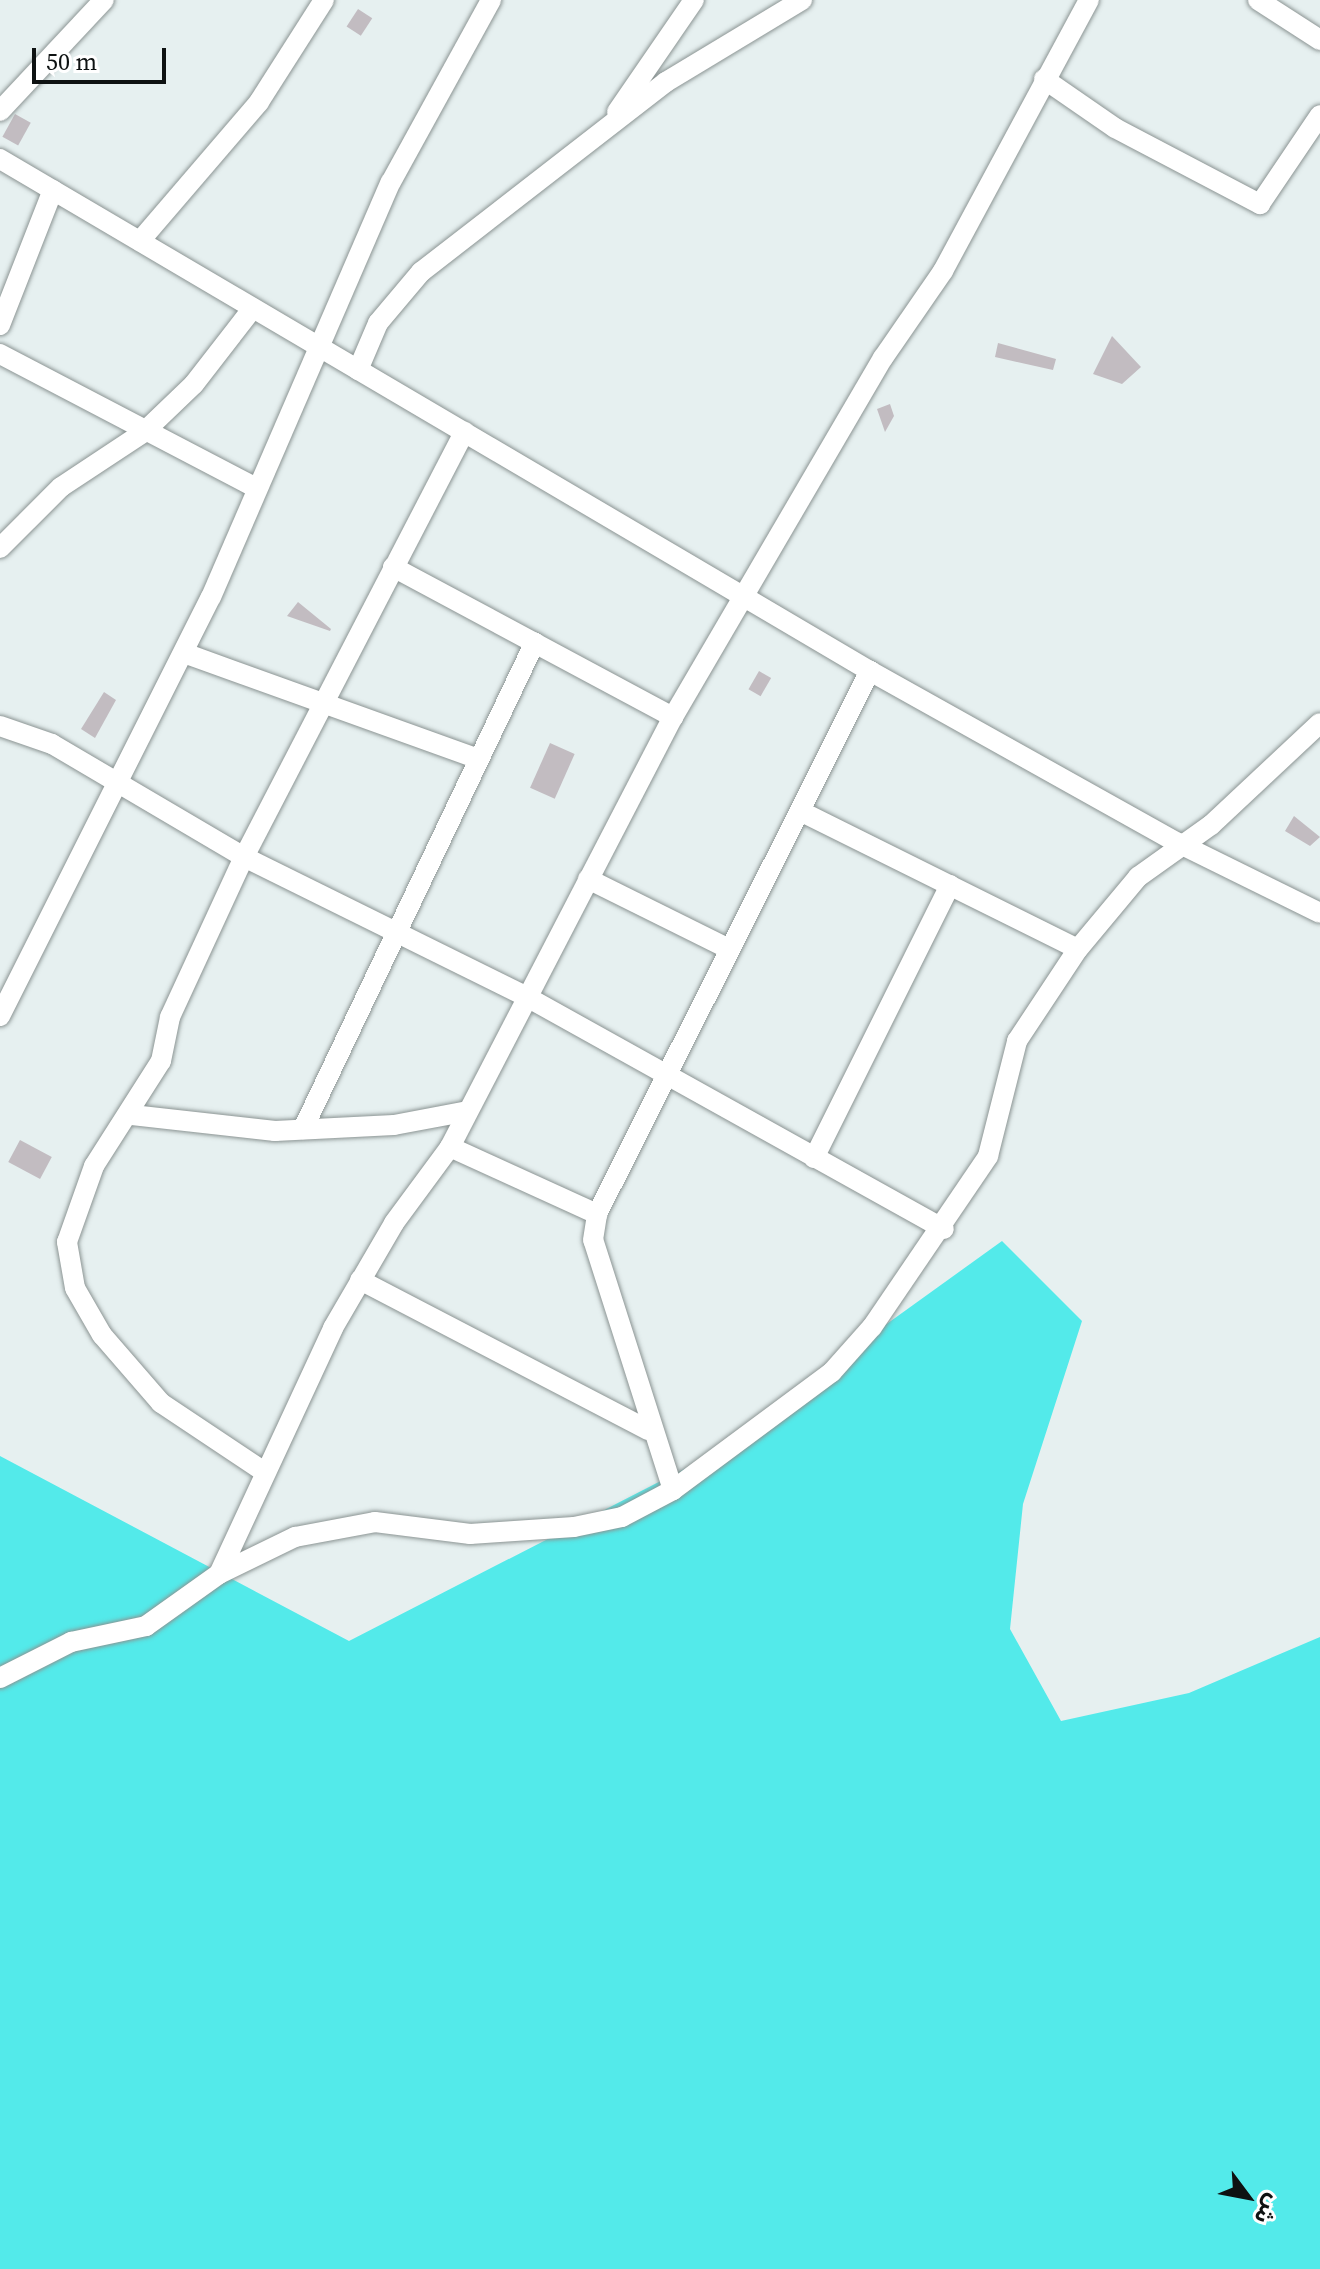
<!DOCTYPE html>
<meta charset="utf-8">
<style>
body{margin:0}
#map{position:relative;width:1320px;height:2269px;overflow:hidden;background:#e6f0f0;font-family:"Source Serif 4","Noto Sans Arabic",serif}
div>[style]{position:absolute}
.green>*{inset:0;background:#53eaea}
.building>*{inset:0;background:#c2bcc1;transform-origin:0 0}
.roads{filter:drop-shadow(0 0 2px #8b9493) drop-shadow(0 0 2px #8b9493)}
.minor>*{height:20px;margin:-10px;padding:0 10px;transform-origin:10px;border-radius:10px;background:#fff}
span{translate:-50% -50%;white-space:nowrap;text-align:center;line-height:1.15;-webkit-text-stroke:8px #fff;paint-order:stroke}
.north{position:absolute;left:1208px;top:2157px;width:80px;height:80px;-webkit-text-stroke:6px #fff;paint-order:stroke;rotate:122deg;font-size:22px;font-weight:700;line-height:32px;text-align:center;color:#0e1212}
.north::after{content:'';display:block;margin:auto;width:28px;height:36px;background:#0e1212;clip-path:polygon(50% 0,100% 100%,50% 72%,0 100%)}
.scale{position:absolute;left:32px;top:48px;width:134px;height:36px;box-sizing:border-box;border:4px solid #0e1212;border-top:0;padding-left:10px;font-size:24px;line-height:28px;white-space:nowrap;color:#0e1212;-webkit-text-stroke:6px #fff;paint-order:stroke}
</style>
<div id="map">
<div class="green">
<div style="clip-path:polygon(1002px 1241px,1082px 1321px,1023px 1504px,1010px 1629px,1061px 1721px,1189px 1693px,1320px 1637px,1320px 2269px,0 2269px,0 1456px,349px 1641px,688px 1467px)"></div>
</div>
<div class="building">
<div style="left:358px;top:9px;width:17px;height:21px;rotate:33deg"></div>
<div style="left:15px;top:114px;width:18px;height:26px;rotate:29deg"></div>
<div style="clip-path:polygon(1112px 336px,1141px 367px,1122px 384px,1093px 374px)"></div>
<div style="clip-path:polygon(998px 343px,1056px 359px,1053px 370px,995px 357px)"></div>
<div style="clip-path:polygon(890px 404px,894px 416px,885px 432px,877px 409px)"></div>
<div style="clip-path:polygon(298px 602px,331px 629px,330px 631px,287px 616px)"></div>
<div style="left:759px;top:671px;width:14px;height:21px;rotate:30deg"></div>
<div style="clip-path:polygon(104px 692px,116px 700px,95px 738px,81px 729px)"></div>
<div style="left:550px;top:743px;width:27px;height:49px;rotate:24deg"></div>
<div style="clip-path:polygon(1294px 816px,1320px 837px,1310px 846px,1285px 831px)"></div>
<div style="left:20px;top:1140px;width:36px;height:25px;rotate:28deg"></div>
</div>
<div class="roads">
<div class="minor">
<div style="left:1258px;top:0;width:74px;rotate:32.8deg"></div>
<div style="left:1044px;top:79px;width:86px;rotate:34.6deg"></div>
<div style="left:1115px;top:128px;width:164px;rotate:27.7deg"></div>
<div style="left:1260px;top:204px;width:107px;rotate:-56deg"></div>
<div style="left:0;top:111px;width:152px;rotate:-46.9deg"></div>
<div style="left:617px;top:112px;width:136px;rotate:-55.5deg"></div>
<div style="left:0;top:159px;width:1009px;rotate:30.48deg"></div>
<div style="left:870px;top:671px;width:353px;rotate:29.2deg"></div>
<div style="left:1178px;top:843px;width:158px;rotate:26.2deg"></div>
<div style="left:140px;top:241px;width:183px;rotate:-49.4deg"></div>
<div style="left:259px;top:102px;width:121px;rotate:-57.5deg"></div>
<div style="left:0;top:325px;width:145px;rotate:-68.6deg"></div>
<div style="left:0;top:354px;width:289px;rotate:27.6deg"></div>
<div style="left:358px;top:370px;width:51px;rotate:-66.9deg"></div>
<div style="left:378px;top:323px;width:67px;rotate:-49.9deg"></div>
<div style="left:421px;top:272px;width:310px;rotate:-37.8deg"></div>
<div style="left:666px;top:82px;width:159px;rotate:-31.1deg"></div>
<div style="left:0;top:548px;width:86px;rotate:-45deg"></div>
<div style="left:61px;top:487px;width:100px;rotate:-33.5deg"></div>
<div style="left:144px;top:432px;width:69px;rotate:-43.8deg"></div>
<div style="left:194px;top:384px;width:96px;rotate:-52.2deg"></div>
<div style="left:393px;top:567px;width:318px;rotate:28.2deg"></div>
<div style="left:184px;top:653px;width:309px;rotate:19.8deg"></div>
<div style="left:0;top:726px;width:55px;rotate:19.1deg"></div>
<div style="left:52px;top:744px;width:223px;rotate:30.5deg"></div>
<div style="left:244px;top:857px;width:316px;rotate:26.3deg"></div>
<div style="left:527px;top:997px;width:477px;rotate:29.1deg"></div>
<div style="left:800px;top:811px;width:310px;rotate:26.4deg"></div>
<div style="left:588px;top:879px;width:157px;rotate:26.4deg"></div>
<div style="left:0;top:1016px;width:469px;rotate:-63.3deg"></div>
<div style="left:211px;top:597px;width:452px;rotate:-66.6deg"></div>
<div style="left:391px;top:182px;width:208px;rotate:-61.2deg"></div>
<div style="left:132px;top:1115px;width:144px;rotate:6.4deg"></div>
<div style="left:275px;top:1131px;width:119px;rotate:-2.9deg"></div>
<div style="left:394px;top:1125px;width:75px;rotate:-10.7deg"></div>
<div style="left:303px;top:1129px;width:539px;rotate:-64.53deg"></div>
<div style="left:450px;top:1147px;width:162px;rotate:24.5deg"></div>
<div style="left:814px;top:1158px;width:305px;rotate:-63.5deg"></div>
<div style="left:360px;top:1280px;width:325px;rotate:27.5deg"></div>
<div style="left:263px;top:1471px;width:123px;rotate:-146.3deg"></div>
<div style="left:161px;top:1403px;width:90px;rotate:-130.9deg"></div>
<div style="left:102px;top:1335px;width:54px;rotate:-119.9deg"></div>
<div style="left:75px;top:1288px;width:47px;rotate:-99.9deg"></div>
<div style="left:67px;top:1242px;width:81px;rotate:-70.4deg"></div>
<div style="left:94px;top:1166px;width:125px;rotate:-57.5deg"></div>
<div style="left:161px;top:1061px;width:45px;rotate:-78.4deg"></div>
<div style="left:170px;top:1017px;width:176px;rotate:-65.2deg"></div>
<div style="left:244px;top:857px;width:479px;rotate:-62.6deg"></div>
<div style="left:673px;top:1490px;width:262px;rotate:-107.7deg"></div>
<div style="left:593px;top:1240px;width:26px;rotate:-81deg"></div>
<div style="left:597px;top:1214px;width:608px;rotate:-63.31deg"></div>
<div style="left:219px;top:1574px;width:271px;rotate:-65.1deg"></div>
<div style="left:333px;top:1328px;width:121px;rotate:-59.8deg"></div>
<div style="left:394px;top:1223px;width:94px;rotate:-53.6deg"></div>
<div style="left:450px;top:1147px;width:484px;rotate:-62.6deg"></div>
<div style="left:673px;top:717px;width:416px;rotate:-59.7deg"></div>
<div style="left:883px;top:358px;width:106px;rotate:-55.4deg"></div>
<div style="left:943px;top:271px;width:308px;rotate:-61.7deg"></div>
<div style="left:0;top:1678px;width:80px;rotate:-26.9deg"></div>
<div style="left:71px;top:1642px;width:77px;rotate:-12deg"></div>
<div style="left:146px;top:1626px;width:90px;rotate:-35.5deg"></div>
<div style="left:219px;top:1574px;width:85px;rotate:-26deg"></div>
<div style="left:295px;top:1537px;width:81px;rotate:-10.6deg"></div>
<div style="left:375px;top:1522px;width:96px;rotate:7.2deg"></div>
<div style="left:470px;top:1534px;width:104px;rotate:-3.9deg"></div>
<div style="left:574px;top:1527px;width:49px;rotate:-11.8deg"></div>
<div style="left:622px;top:1517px;width:58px;rotate:-27.9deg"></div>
<div style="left:673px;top:1490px;width:198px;rotate:-36.6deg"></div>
<div style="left:832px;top:1372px;width:60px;rotate:-48.4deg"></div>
<div style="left:872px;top:1327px;width:207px;rotate:-55.8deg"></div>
<div style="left:988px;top:1156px;width:119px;rotate:-75.8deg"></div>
<div style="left:1017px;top:1041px;width:110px;rotate:-56.5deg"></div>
<div style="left:1078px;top:949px;width:94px;rotate:-50.2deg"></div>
<div style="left:1138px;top:877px;width:90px;rotate:-35.5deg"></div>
<div style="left:1211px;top:825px;width:149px;rotate:-43.1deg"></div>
</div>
</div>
<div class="north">ش</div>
<div class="scale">50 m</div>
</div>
